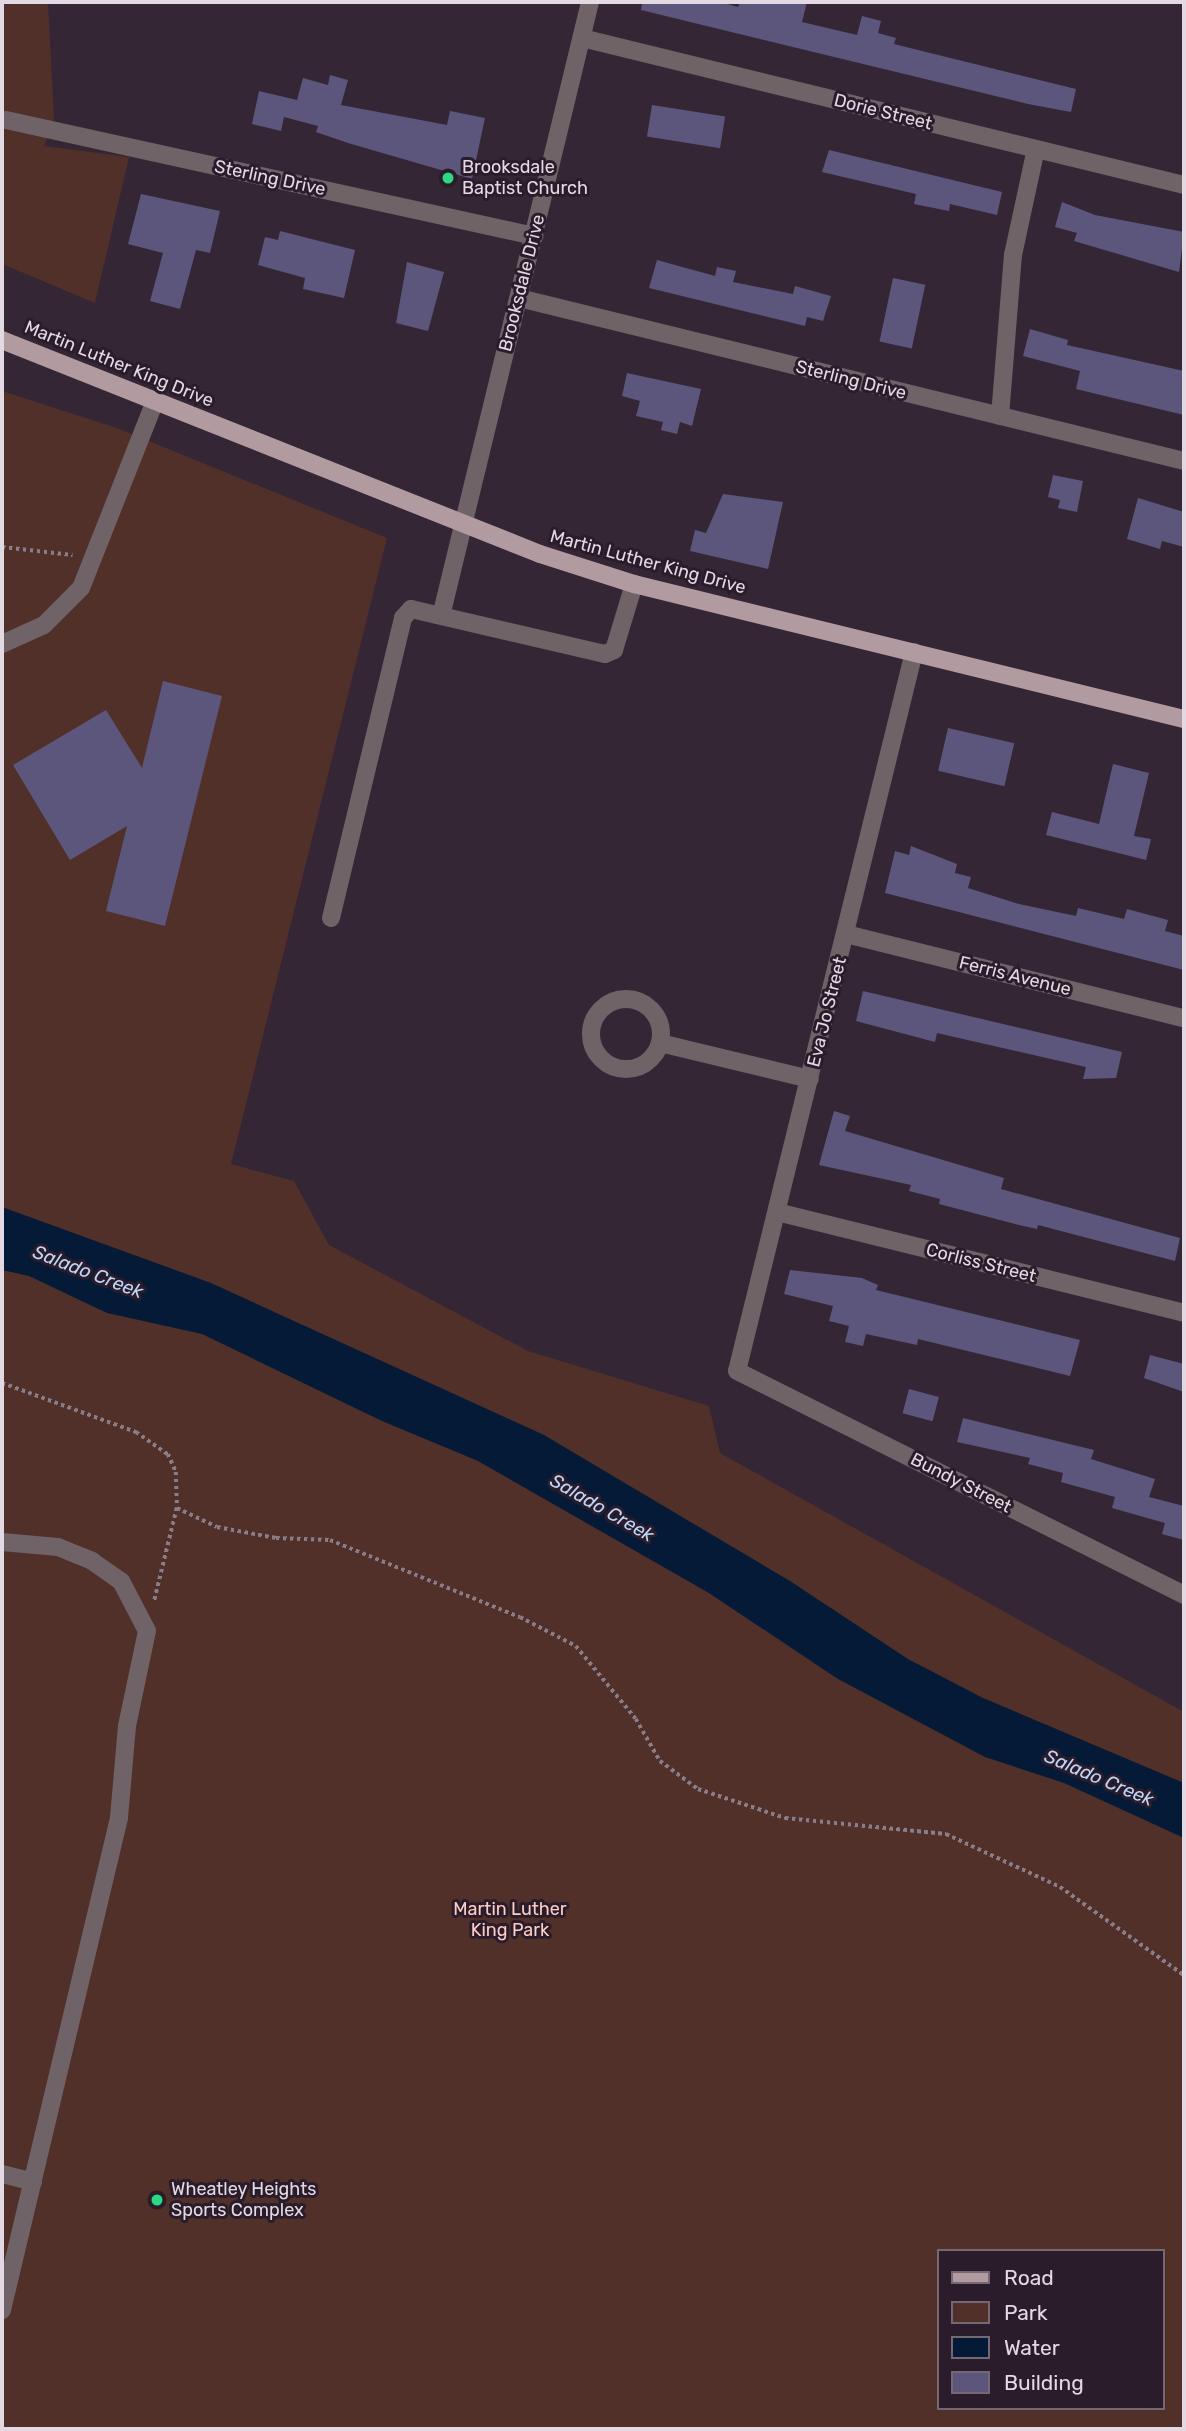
<!DOCTYPE html>
<style>
body{margin:0}
#map{position:relative;width:1186px;height:2431px;overflow:hidden;background:#342635;font-family:Rubik,sans-serif}
div>[style]{position:absolute}
.green>*{inset:0;background:#503029}
.water>*{inset:0;background:#051a37}
.building>*{inset:0;background:#5c567d;transform-origin:0 0}
.path>*{height:3.5px;margin-top:-1.75px;transform-origin:0;background:repeating-linear-gradient(90deg,#897d8a 0 3.5px,transparent 0 7px)}
.minor>*{height:18px;margin:-9px;padding:0 9px;transform-origin:9px;border-radius:9px;background:#6f6367}
.minor>.ring{margin:-9px;padding:0;box-sizing:content-box;background:none;border:18px solid #6f6367;border-radius:50%}
.major>*{height:18px;margin:-9px;padding:0 9px;transform-origin:9px;border-radius:9px;background:#b29aa1}
.dots>*{width:19px;height:19px;translate:-50% -50%;box-sizing:border-box;border:4px solid #2a1c2b;border-radius:50%}
span{translate:-50% -50%;white-space:nowrap;text-align:center;line-height:1.15;-webkit-text-stroke:6px #2a1c2b;paint-order:stroke}
.street-label{font-size:18px;color:#e3d9e3}
.poi-label{font-size:18px;color:#e3d9e3}
.left{translate:0 -50%;text-align:left}
.park-label{font-size:18px;color:#fccdc3}
.water-label{font-size:19px;color:#bdd6f9;font-style:italic}
.frame{position:absolute;inset:0;border:4px solid #e3d9e3;pointer-events:none}
.legend{position:absolute;left:937px;top:2249px;width:228px;height:161px;box-sizing:border-box;background:#2a1c2b;border:2px solid #746875;margin:0;padding:9px 12px;list-style:none;font-size:21px;color:#e3d9e3}
.legend li{display:flex;align-items:center;gap:14px;height:35px}
.legend b{width:35px;border:2px solid #746875}
</style>
<div id="map">
<div class="green">
<div style="clip-path:polygon(2px 2px,48px 2px,54px 118px,44px 146px,129px 157px,95px 303px,2px 264px)"></div>
<div style="clip-path:polygon(evenodd,2px 391px,117px 428px,387px 538px,231px 1164px,294px 1181px,329px 1245px,528px 1351px,709px 1406px,720px 1453px,1184px 1712px,1184px 2429px,2px 2429px,2px 391px,939px 2251px,1163px 2251px,1163px 2408px,939px 2408px,939px 2251px)"></div>
</div>
<div class="water">
<div style="clip-path:polygon(2px 1207px,211px 1283px,544px 1435px,790px 1581px,908px 1659px,983px 1698px,1184px 1783px,1184px 1838px,1064px 1783px,985px 1757px,838px 1679px,709px 1593px,478px 1461px,382px 1421px,202px 1334px,107px 1313px,29px 1276px,2px 1270px)"></div>
</div>
<div class="building">
<div style="clip-path:polygon(642px 2px,720px 2px,738px 7px,740px 2px,807px 2px,802px 22px,857px 35px,862px 16px,881px 21px,878px 33px,896px 38px,894px 44px,1076px 89px,1071px 112px,1028px 104px,641px 10px)"></div>
<div style="clip-path:polygon(330px 75px,348px 80px,341px 105px,447px 125px,450px 111px,485px 118px,472px 179px,348px 143px,316px 132px,318px 126px,284px 117px,281px 131px,252px 124px,259px 91px,297px 100px,303px 78px,328px 85px)"></div>
<div style="left:652px;top:105px;width:74px;height:32px;rotate:9deg"></div>
<div style="clip-path:polygon(829px 150px,1002px 192px,997px 215px,950px 204px,949px 211px,914px 204px,916px 194px,822px 172px)"></div>
<div style="clip-path:polygon(141px 194px,220px 211px,210px 253px,196px 250px,180px 309px,150px 301px,163px 253px,128px 244px)"></div>
<div style="clip-path:polygon(1062px 202px,1095px 215px,1184px 232px,1179px 272px,1074px 241px,1077px 233px,1055px 227px)"></div>
<div style="clip-path:polygon(280px 231px,355px 250px,344px 298px,303px 289px,305px 278px,258px 265px,265px 237px,278px 240px)"></div>
<div style="clip-path:polygon(657px 260px,715px 276px,717px 267px,736px 271px,733px 282px,793px 294px,795px 286px,831px 296px,823px 321px,807px 317px,805px 326px,649px 288px)"></div>
<div style="clip-path:polygon(407px 262px,444px 272px,428px 331px,396px 323px)"></div>
<div style="left:893px;top:278px;width:33px;height:65px;rotate:12deg"></div>
<div style="clip-path:polygon(1030px 329px,1068px 340px,1067px 345px,1184px 371px,1184px 415px,1076px 389px,1080px 371px,1023px 356px)"></div>
<div style="clip-path:polygon(627px 373px,701px 389px,692px 426px,680px 422px,677px 434px,661px 430px,663px 422px,636px 416px,640px 401px,622px 396px)"></div>
<div style="clip-path:polygon(1053px 475px,1083px 481px,1077px 512px,1058px 508px,1060px 500px,1048px 497px)"></div>
<div style="clip-path:polygon(723px 494px,783px 502px,768px 569px,690px 551px,695px 530px,706px 533px)"></div>
<div style="clip-path:polygon(1138px 498px,1184px 512px,1184px 547px,1162px 541px,1160px 549px,1127px 539px)"></div>
<div style="clip-path:polygon(163px 681px,222px 696px,165px 926px,106px 911px,127px 826px,70px 860px,13px 765px,106px 710px,142px 768px)"></div>
<div style="left:948px;top:728px;width:68px;height:44px;rotate:13deg"></div>
<div style="clip-path:polygon(1113px 764px,1149px 773px,1134px 836px,1151px 839px,1146px 860px,1046px 835px,1052px 812px,1099px 824px)"></div>
<div style="clip-path:polygon(911px 846px,957px 864px,955px 873px,971px 877px,968px 888px,1019px 904px,1076px 916px,1078px 908px,1124px 919px,1127px 909px,1168px 920px,1165px 931px,1184px 936px,1184px 970px,885px 893px,895px 851px,909px 855px)"></div>
<div style="clip-path:polygon(863px 991px,1122px 1052px,1116px 1078px,1083px 1079px,1086px 1067px,937px 1033px,935px 1042px,856px 1021px)"></div>
<div style="clip-path:polygon(834px 1111px,850px 1116px,845px 1131px,1004px 1178px,1001px 1189px,1180px 1238px,1175px 1261px,1038px 1225px,1037px 1229px,1019px 1225px,939px 1204px,940px 1199px,909px 1191px,911px 1185px,819px 1165px)"></div>
<div style="clip-path:polygon(790px 1270px,862px 1278px,878px 1285px,876px 1290px,1080px 1340px,1070px 1376px,918px 1339px,917px 1345px,866px 1334px,863px 1346px,845px 1342px,849px 1326px,829px 1321px,833px 1306px,784px 1294px)"></div>
<div style="clip-path:polygon(1150px 1355px,1184px 1364px,1184px 1392px,1144px 1378px)"></div>
<div style="left:909px;top:1389px;width:31px;height:25px;rotate:15deg"></div>
<div style="clip-path:polygon(963px 1418px,1094px 1450px,1091px 1459px,1155px 1479px,1149px 1497px,1184px 1506px,1184px 1540px,1162px 1534px,1165px 1523px,1112px 1508px,1115px 1497px,1061px 1482px,1063px 1473px,1028px 1464px,1030px 1458px,957px 1442px)"></div>
</div>
<div class="path">
<div style="left:2px;top:547px;width:71px;rotate:6.4deg"></div>
<div style="left:2px;top:1383px;width:143px;rotate:20.1deg"></div>
<div style="left:136px;top:1432px;width:39px;rotate:35deg"></div>
<div style="left:168px;top:1454px;width:20px;rotate:66deg"></div>
<div style="left:176px;top:1472px;width:36px;rotate:88deg"></div>
<div style="left:177px;top:1508px;width:97px;rotate:103.7deg"></div>
<div style="left:177px;top:1508px;width:44px;rotate:25.4deg"></div>
<div style="left:217px;top:1527px;width:60px;rotate:10.6deg"></div>
<div style="left:276px;top:1538px;width:54px;rotate:2.1deg"></div>
<div style="left:330px;top:1540px;width:205px;rotate:22.1deg"></div>
<div style="left:520px;top:1617px;width:63px;rotate:27.4deg"></div>
<div style="left:576px;top:1646px;width:94px;rotate:50.6deg"></div>
<div style="left:636px;top:1719px;width:48px;rotate:60.3deg"></div>
<div style="left:660px;top:1761px;width:47px;rotate:36.4deg"></div>
<div style="left:698px;top:1789px;width:92px;rotate:18.4deg"></div>
<div style="left:785px;top:1818px;width:162px;rotate:5.7deg"></div>
<div style="left:946px;top:1834px;width:126px;rotate:24.9deg"></div>
<div style="left:1060px;top:1887px;width:152px;rotate:35.4deg"></div>
</div>
<div class="minor">
<div style="left:582px;top:38px;width:620px;rotate:13.72deg"></div>
<div style="left:6px;top:120px;width:541px;rotate:12.39deg"></div>
<div style="left:519px;top:298px;width:685px;rotate:13.77deg"></div>
<div style="left:1000px;top:416px;width:162px;rotate:-85.4deg"></div>
<div style="left:1013px;top:255px;width:108px;rotate:-77.8deg"></div>
<div style="left:442px;top:612px;width:628px;rotate:-76.36deg"></div>
<div style="left:2px;top:644px;width:46px;rotate:-24.3deg"></div>
<div style="left:44px;top:625px;width:52px;rotate:-45deg"></div>
<div style="left:81px;top:588px;width:201px;rotate:-68.4deg"></div>
<div style="left:914px;top:652px;width:740px;rotate:103.83deg"></div>
<div style="left:737px;top:1371px;width:500px;rotate:26.6deg"></div>
<div style="left:331px;top:918px;width:309px;rotate:-76.5deg"></div>
<div style="left:403px;top:618px;width:12px;rotate:-48deg"></div>
<div style="left:411px;top:609px;width:199px;rotate:13.1deg"></div>
<div style="left:605px;top:654px;width:10px;rotate:-24deg"></div>
<div style="left:614px;top:650px;width:69px;rotate:-73.1deg"></div>
<div style="left:846px;top:934px;width:348px;rotate:14deg"></div>
<div class="ring" style="left:591px;top:999px;width:52px;height:52px"></div>
<div style="left:660px;top:1043px;width:154px;rotate:13.5deg"></div>
<div style="left:777px;top:1212px;width:419px;rotate:13.9deg"></div>
<div style="left:2px;top:1542px;width:56px;rotate:5.1deg"></div>
<div style="left:58px;top:1547px;width:37px;rotate:22deg"></div>
<div style="left:92px;top:1561px;width:35px;rotate:35deg"></div>
<div style="left:121px;top:1581px;width:56px;rotate:62.5deg"></div>
<div style="left:147px;top:1631px;width:97px;rotate:101.9deg"></div>
<div style="left:127px;top:1726px;width:92px;rotate:95deg"></div>
<div style="left:119px;top:1818px;width:506px;rotate:103.38deg"></div>
<div style="left:2px;top:2174px;width:32px;rotate:14deg"></div>
</div>
<div class="major">
<div style="left:2px;top:340px;width:579px;rotate:21.69deg"></div>
<div style="left:540px;top:554px;width:99px;rotate:17.7deg"></div>
<div style="left:634px;top:584px;width:566px;rotate:13.79deg"></div>
</div>
<div class="dots">
<div style="left:448px;top:178px;background:#2ed883"></div>
<div style="left:157px;top:2200px;background:#2ed883"></div>
</div>
<div class="street-label">
<span style="left:883px;top:112px;rotate:14deg">Dorie Street</span>
<span style="left:270px;top:178px;rotate:12deg">Sterling Drive</span>
<span style="left:522px;top:283px;rotate:-76deg">Brooksdale Drive</span>
<span style="left:119px;top:364px;rotate:22deg">Martin Luther King Drive</span>
<span style="left:851px;top:380px;rotate:14deg">Sterling Drive</span>
<span style="left:648px;top:562px;rotate:15deg">Martin Luther King Drive</span>
<span style="left:1015px;top:976px;rotate:14deg">Ferris Avenue</span>
<span style="left:827px;top:1012px;rotate:-76deg">Eva Jo Street</span>
<span style="left:981px;top:1263px;rotate:14deg">Corliss Street</span>
<span style="left:961px;top:1483px;rotate:27deg">Bundy Street</span>
</div>
<div class="poi-label">
<span class="left" style="left:462px;top:178px">Brooksdale<br>Baptist Church</span>
<span class="left" style="left:171px;top:2200px">Wheatley Heights<br>Sports Complex</span>
</div>
<div class="park-label">
<span style="left:510px;top:1920px">Martin Luther<br>King Park</span>
</div>
<div class="water-label">
<span style="left:88px;top:1272px;rotate:21deg">Salado Creek</span>
<span style="left:602px;top:1508px;rotate:30deg">Salado Creek</span>
<span style="left:1099px;top:1778px;rotate:23deg">Salado Creek</span>
</div>
<div class="frame"></div>
<ul class="legend">
<li><b style="height:9px;background:#b29aa1"></b>Road</li>
<li><b style="height:19px;background:#503029"></b>Park</li>
<li><b style="height:19px;background:#051a37"></b>Water</li>
<li><b style="height:19px;background:#5c567d"></b>Building</li>
</ul>
</div>
